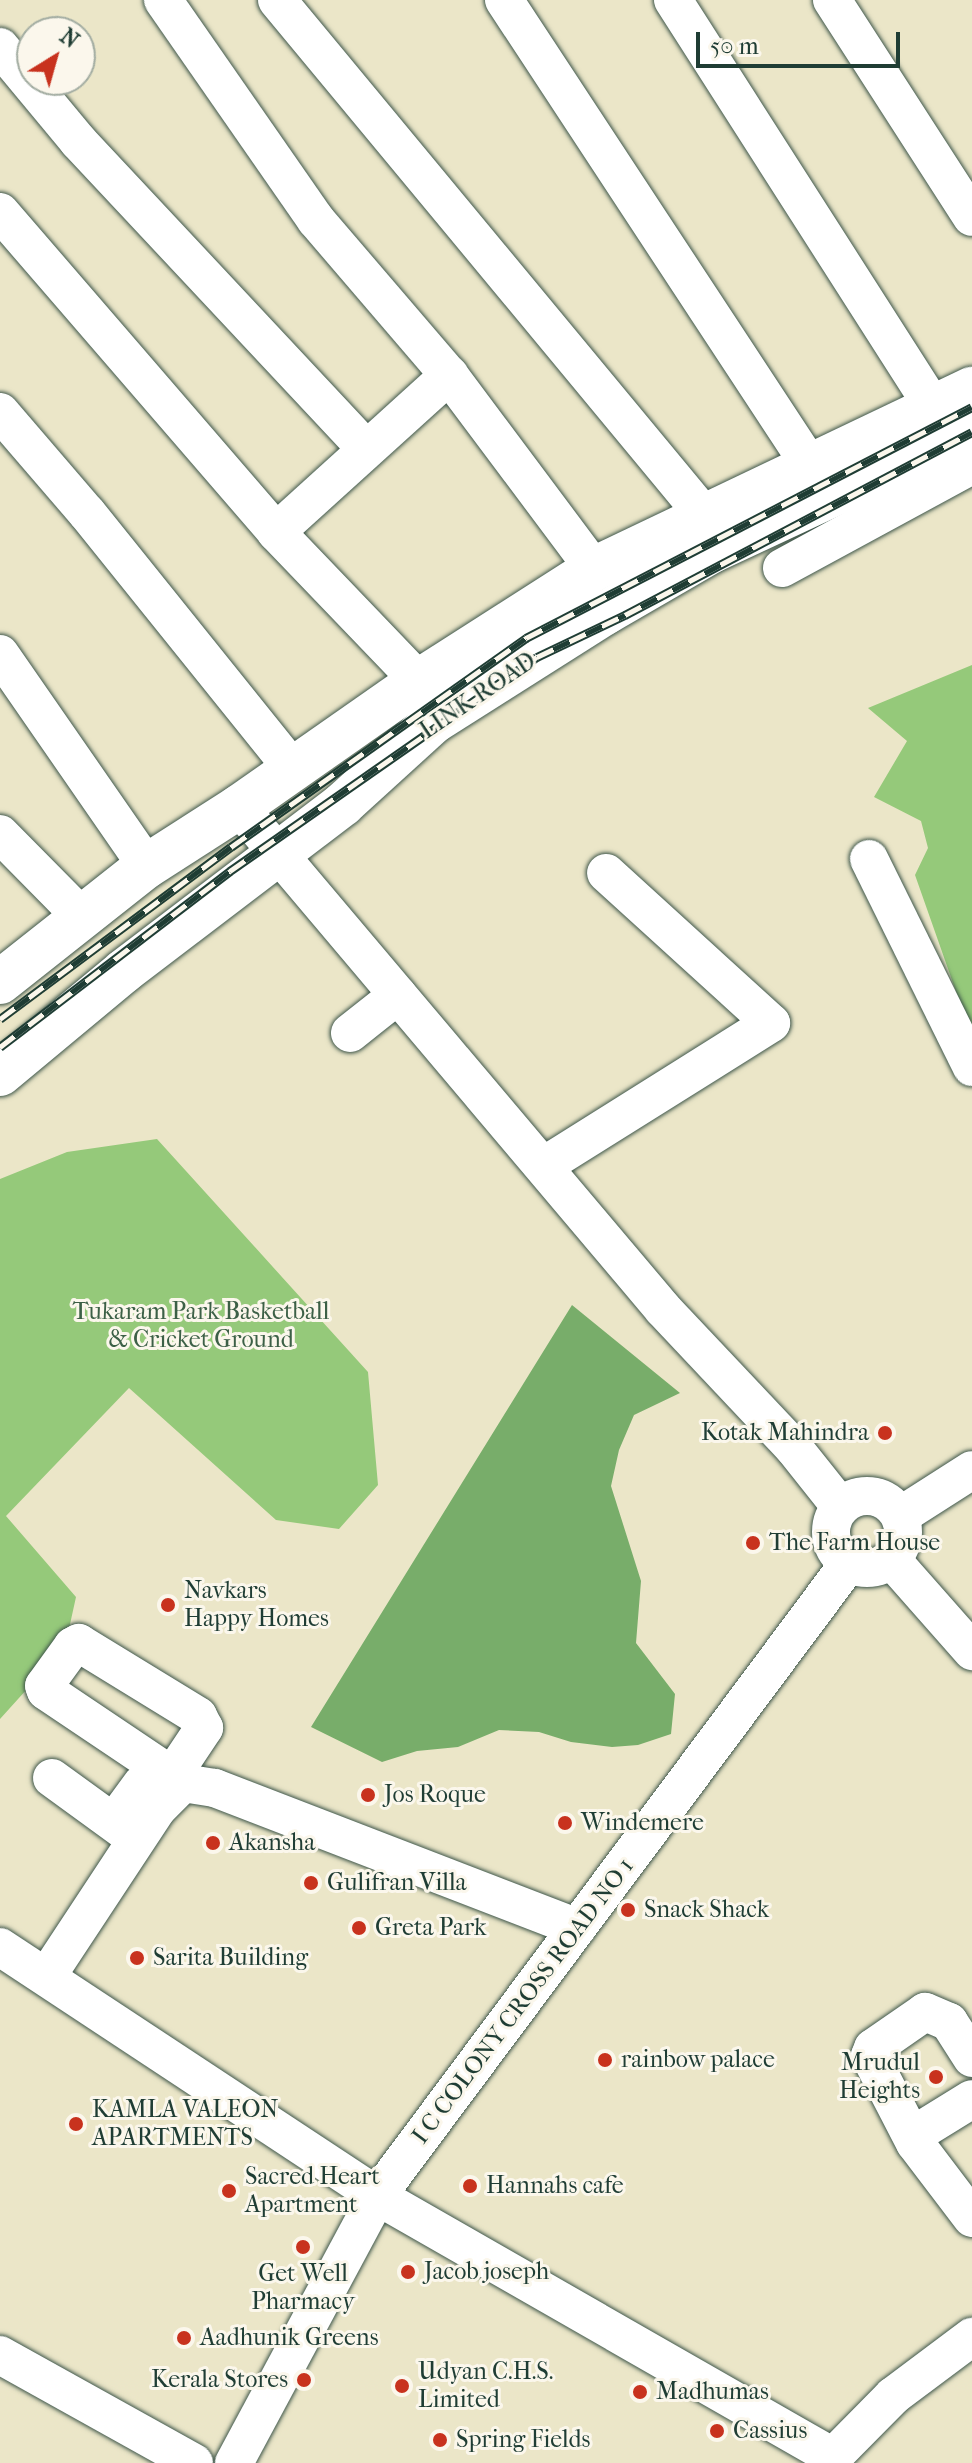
<!DOCTYPE html>
<style>
body{margin:0}
#map{position:relative;width:972px;height:2463px;overflow:hidden;background:#ebe6c8;font-family:"IM FELL French Canon",serif}
div>[style]{position:absolute}
.green>*{inset:0;background:#95c97a}
.forest>*{inset:0;background:#78ad6a}
.roads{filter:drop-shadow(0 0 2px #3e564a) drop-shadow(0 0 2px #3e564a)}
.minor>*{height:38px;margin:-19px;padding:0 19px;transform-origin:19px;border-radius:19px;background:#fff}
.minor>.ring{margin:-19px;padding:0;box-sizing:content-box;background:none;border:38px solid #fff;border-radius:50%}
.major>*{height:44px;margin:-22px;padding:0 22px;transform-origin:22px;border-radius:22px;background:#fff}
.rail>*{height:9px;margin-top:-4.5px;transform-origin:0;background:repeating-linear-gradient(90deg,#fbf7ec 0 18px,#1f3d34 0 36px);box-sizing:border-box;border-block:2px solid #1f3d34}
.dots>*{width:22px;height:22px;translate:-50% -50%;box-sizing:border-box;border:4px solid #fbf7ec;border-radius:50%}
span{translate:-50% -50%;white-space:nowrap;text-align:center;line-height:1.15;-webkit-text-stroke:6px #fbf7ec;paint-order:stroke}
.street-label{font-size:24px;color:#1f3d34}
.park-label{font-size:24px;color:#3c6046}
.poi-label{font-size:24px;color:#1f3d34}
.right{translate:-100% -50%;text-align:right}
.left{translate:0 -50%;text-align:left}
.north{position:absolute;left:16px;top:16px;width:80px;height:80px;box-sizing:border-box;background:#fbf7ec;border:2px solid #a3ada2;border-radius:50%;rotate:37deg;font-size:22px;font-weight:700;line-height:32px;text-align:center;color:#1f3d34}
.north::after{content:'';display:block;margin:auto;width:28px;height:36px;background:#c8321e;clip-path:polygon(50% 0,100% 100%,50% 72%,0 100%)}
.scale{position:absolute;left:696px;top:32px;width:204px;height:36px;box-sizing:border-box;border:4px solid #1f3d34;border-top:0;padding-left:10px;font-size:24px;line-height:28px;white-space:nowrap;color:#1f3d34;-webkit-text-stroke:6px #fbf7ec;paint-order:stroke}
</style>
<div id="map">
<div class="green">
<div style="clip-path:polygon(972px 665px,972px 1037px,915px 875px,928px 848px,921px 821px,874px 797px,907px 741px,868px 708px)"></div>
<div style="clip-path:polygon(157px 1139px,368px 1372px,378px 1485px,339px 1529px,276px 1520px,129px 1388px,6px 1516px,76px 1597px,65px 1647px,0 1719px,0 1179px,67px 1152px)"></div>
</div>
<div class="forest">
<div style="clip-path:polygon(572px 1305px,680px 1393px,634px 1415px,619px 1450px,611px 1486px,641px 1581px,636px 1643px,675px 1694px,671px 1734px,638px 1745px,612px 1747px,571px 1742px,539px 1732px,499px 1730px,458px 1747px,417px 1751px,382px 1762px,311px 1727px)"></div>
</div>
<div class="roads">
<div class="minor">
<div style="left:163px;top:0;width:268px;rotate:55.2deg"></div>
<div style="left:316px;top:220px;width:204px;rotate:49.4deg"></div>
<div style="left:449px;top:375px;width:242px;rotate:53.2deg"></div>
<div style="left:277px;top:0;width:669px;rotate:50.34deg"></div>
<div style="left:504px;top:0;width:559px;rotate:56.68deg"></div>
<div style="left:673px;top:0;width:483px;rotate:57.4deg"></div>
<div style="left:832px;top:0;width:258px;rotate:57.2deg"></div>
<div style="left:0;top:47px;width:122px;rotate:50.3deg"></div>
<div style="left:78px;top:141px;width:422px;rotate:46.9deg"></div>
<div style="left:0;top:212px;width:423px;rotate:49.2deg"></div>
<div style="left:276px;top:532px;width:207px;rotate:46.2deg"></div>
<div style="left:0;top:412px;width:133px;rotate:49.3deg"></div>
<div style="left:87px;top:513px;width:329px;rotate:51.2deg"></div>
<div style="left:276px;top:532px;width:234px;rotate:-42.2deg"></div>
<div style="left:782px;top:568px;width:216px;rotate:-28.5deg"></div>
<div style="left:0;top:654px;width:258px;rotate:55.3deg"></div>
<div style="left:239px;top:807px;width:657px;rotate:49.81deg"></div>
<div style="left:663px;top:1309px;width:190px;rotate:46.7deg"></div>
<div style="left:793px;top:1447px;width:75px;rotate:51.5deg"></div>
<div style="left:0;top:834px;width:114px;rotate:45.4deg"></div>
<div style="left:869px;top:859px;width:232px;rotate:63.7deg"></div>
<div style="left:350px;top:1033px;width:61px;rotate:-38.4deg"></div>
<div style="left:545px;top:1165px;width:267px;rotate:-32.1deg"></div>
<div style="left:771px;top:1023px;width:223px;rotate:-137.7deg"></div>
<div class="ring" style="left:831px;top:1496px;width:34px;height:34px"></div>
<div style="left:900px;top:1516px;width:85px;rotate:-32.6deg"></div>
<div style="left:891px;top:1559px;width:123px;rotate:48.6deg"></div>
<div style="left:172px;top:1776px;width:58px;rotate:-56.3deg"></div>
<div style="left:204px;top:1728px;width:13px;rotate:-117deg"></div>
<div style="left:198px;top:1716px;width:140px;rotate:-148.5deg"></div>
<div style="left:79px;top:1643px;width:7px;rotate:153deg"></div>
<div style="left:73px;top:1646px;width:49px;rotate:125.9deg"></div>
<div style="left:44px;top:1686px;width:5px;rotate:68deg"></div>
<div style="left:46px;top:1691px;width:165px;rotate:33.9deg"></div>
<div style="left:52px;top:1778px;width:104px;rotate:36deg"></div>
<div style="left:114px;top:1822px;width:46px;rotate:-53.9deg"></div>
<div style="left:0;top:1947px;width:452px;rotate:33.4deg"></div>
<div style="left:377px;top:2196px;width:525px;rotate:29.79deg"></div>
<div style="left:47px;top:1976px;width:200px;rotate:-56.6deg"></div>
<div style="left:157px;top:1809px;width:37px;rotate:-45deg"></div>
<div style="left:183px;top:1783px;width:32px;rotate:9deg"></div>
<div style="left:215px;top:1788px;width:388px;rotate:21.1deg"></div>
<div style="left:972px;top:2058px;width:43px;rotate:-122.6deg"></div>
<div style="left:949px;top:2022px;width:26px;rotate:-157deg"></div>
<div style="left:925px;top:2012px;width:63px;rotate:145.3deg"></div>
<div style="left:873px;top:2048px;width:9px;rotate:111deg"></div>
<div style="left:870px;top:2056px;width:98px;rotate:62.7deg"></div>
<div style="left:915px;top:2143px;width:94px;rotate:52.8deg"></div>
<div style="left:912px;top:2136px;width:70px;rotate:-31.7deg"></div>
<div style="left:0;top:2355px;width:222px;rotate:29.1deg"></div>
<div style="left:234px;top:2463px;width:303px;rotate:-61.8deg"></div>
<div style="left:377px;top:2196px;width:790px;rotate:-53.29deg"></div>
<div style="left:827px;top:2463px;width:94px;rotate:-45.4deg"></div>
<div style="left:893px;top:2396px;width:99px;rotate:-36.8deg"></div>
</div>
<div class="major">
<div style="left:0;top:982px;width:187px;rotate:-38.3deg"></div>
<div style="left:147px;top:866px;width:109px;rotate:-32.7deg"></div>
<div style="left:239px;top:807px;width:220px;rotate:-35deg"></div>
<div style="left:419px;top:681px;width:208px;rotate:-32.6deg"></div>
<div style="left:594px;top:569px;width:419px;rotate:-25.5deg"></div>
<div style="left:0;top:1074px;width:161px;rotate:-39.7deg"></div>
<div style="left:124px;top:971px;width:275px;rotate:-37.3deg"></div>
<div style="left:343px;top:804px;width:122px;rotate:-42.3deg"></div>
<div style="left:433px;top:722px;width:204px;rotate:-32.4deg"></div>
<div style="left:605px;top:613px;width:124px;rotate:-30.1deg"></div>
<div style="left:712px;top:551px;width:287px;rotate:-25deg"></div>
</div>
</div>
<div class="rail">
<div style="left:0;top:1019px;width:288px;rotate:-36.7deg"></div>
<div style="left:231px;top:847px;width:362px;rotate:-35.3deg"></div>
<div style="left:526px;top:638px;width:502px;rotate:-27.38deg"></div>
<div style="left:0;top:1047px;width:290px;rotate:-37.4deg"></div>
<div style="left:230px;top:871px;width:374px;rotate:-34.9deg"></div>
<div style="left:537px;top:657px;width:98px;rotate:-25.5deg"></div>
<div style="left:625px;top:615px;width:392px;rotate:-27.8deg"></div>
</div>
<div class="dots">
<div style="left:885px;top:1433px;background:#c8321e"></div>
<div style="left:753px;top:1543px;background:#c8321e"></div>
<div style="left:168px;top:1605px;background:#c8321e"></div>
<div style="left:368px;top:1795px;background:#c8321e"></div>
<div style="left:565px;top:1823px;background:#c8321e"></div>
<div style="left:213px;top:1843px;background:#c8321e"></div>
<div style="left:311px;top:1883px;background:#c8321e"></div>
<div style="left:628px;top:1910px;background:#c8321e"></div>
<div style="left:359px;top:1928px;background:#c8321e"></div>
<div style="left:137px;top:1958px;background:#c8321e"></div>
<div style="left:605px;top:2060px;background:#c8321e"></div>
<div style="left:936px;top:2077px;background:#c8321e"></div>
<div style="left:76px;top:2124px;background:#c8321e"></div>
<div style="left:470px;top:2186px;background:#c8321e"></div>
<div style="left:229px;top:2191px;background:#c8321e"></div>
<div style="left:303px;top:2247px;background:#c8321e"></div>
<div style="left:408px;top:2272px;background:#c8321e"></div>
<div style="left:184px;top:2338px;background:#c8321e"></div>
<div style="left:304px;top:2380px;background:#c8321e"></div>
<div style="left:402px;top:2386px;background:#c8321e"></div>
<div style="left:640px;top:2392px;background:#c8321e"></div>
<div style="left:717px;top:2431px;background:#c8321e"></div>
<div style="left:440px;top:2440px;background:#c8321e"></div>
</div>
<div class="street-label">
<span style="left:478px;top:696px;rotate:-34deg">LINK ROAD</span>
<span style="left:523px;top:2001px;rotate:-53deg">I C COLONY CROSS ROAD NO 1</span>
</div>
<div class="park-label">
<span style="left:201px;top:1326px">Tukaram Park Basketball<br>&amp; Cricket Ground</span>
</div>
<div class="poi-label">
<span class="right" style="left:869px;top:1433px">Kotak Mahindra</span>
<span class="left" style="left:769px;top:1543px">The Farm House</span>
<span class="left" style="left:184px;top:1605px">Navkars<br>Happy Homes</span>
<span class="left" style="left:384px;top:1795px">Jos Roque</span>
<span class="left" style="left:581px;top:1823px">Windemere</span>
<span class="left" style="left:229px;top:1843px">Akansha</span>
<span class="left" style="left:327px;top:1883px">Gulifran Villa</span>
<span class="left" style="left:644px;top:1910px">Snack Shack</span>
<span class="left" style="left:375px;top:1928px">Greta Park</span>
<span class="left" style="left:153px;top:1958px">Sarita Building</span>
<span class="left" style="left:621px;top:2060px">rainbow palace</span>
<span class="right" style="left:920px;top:2077px">Mrudul<br>Heights</span>
<span class="left" style="left:92px;top:2124px">KAMLA VALEON<br>APARTMENTS</span>
<span class="left" style="left:245px;top:2191px">Sacred Heart<br>Apartment</span>
<span class="left" style="left:486px;top:2186px">Hannahs cafe</span>
<span class="left" style="left:424px;top:2272px">Jacob joseph</span>
<span style="left:303px;top:2288px">Get Well<br>Pharmacy</span>
<span class="left" style="left:200px;top:2338px">Aadhunik Greens</span>
<span class="left" style="left:418px;top:2386px">Udyan C.H.S.<br>Limited</span>
<span class="right" style="left:288px;top:2380px">Kerala Stores</span>
<span class="left" style="left:656px;top:2392px">Madhumas</span>
<span class="left" style="left:733px;top:2431px">Cassius</span>
<span class="left" style="left:456px;top:2440px">Spring Fields</span>
</div>
<div class="north">N</div>
<div class="scale">50 m</div>
</div>
